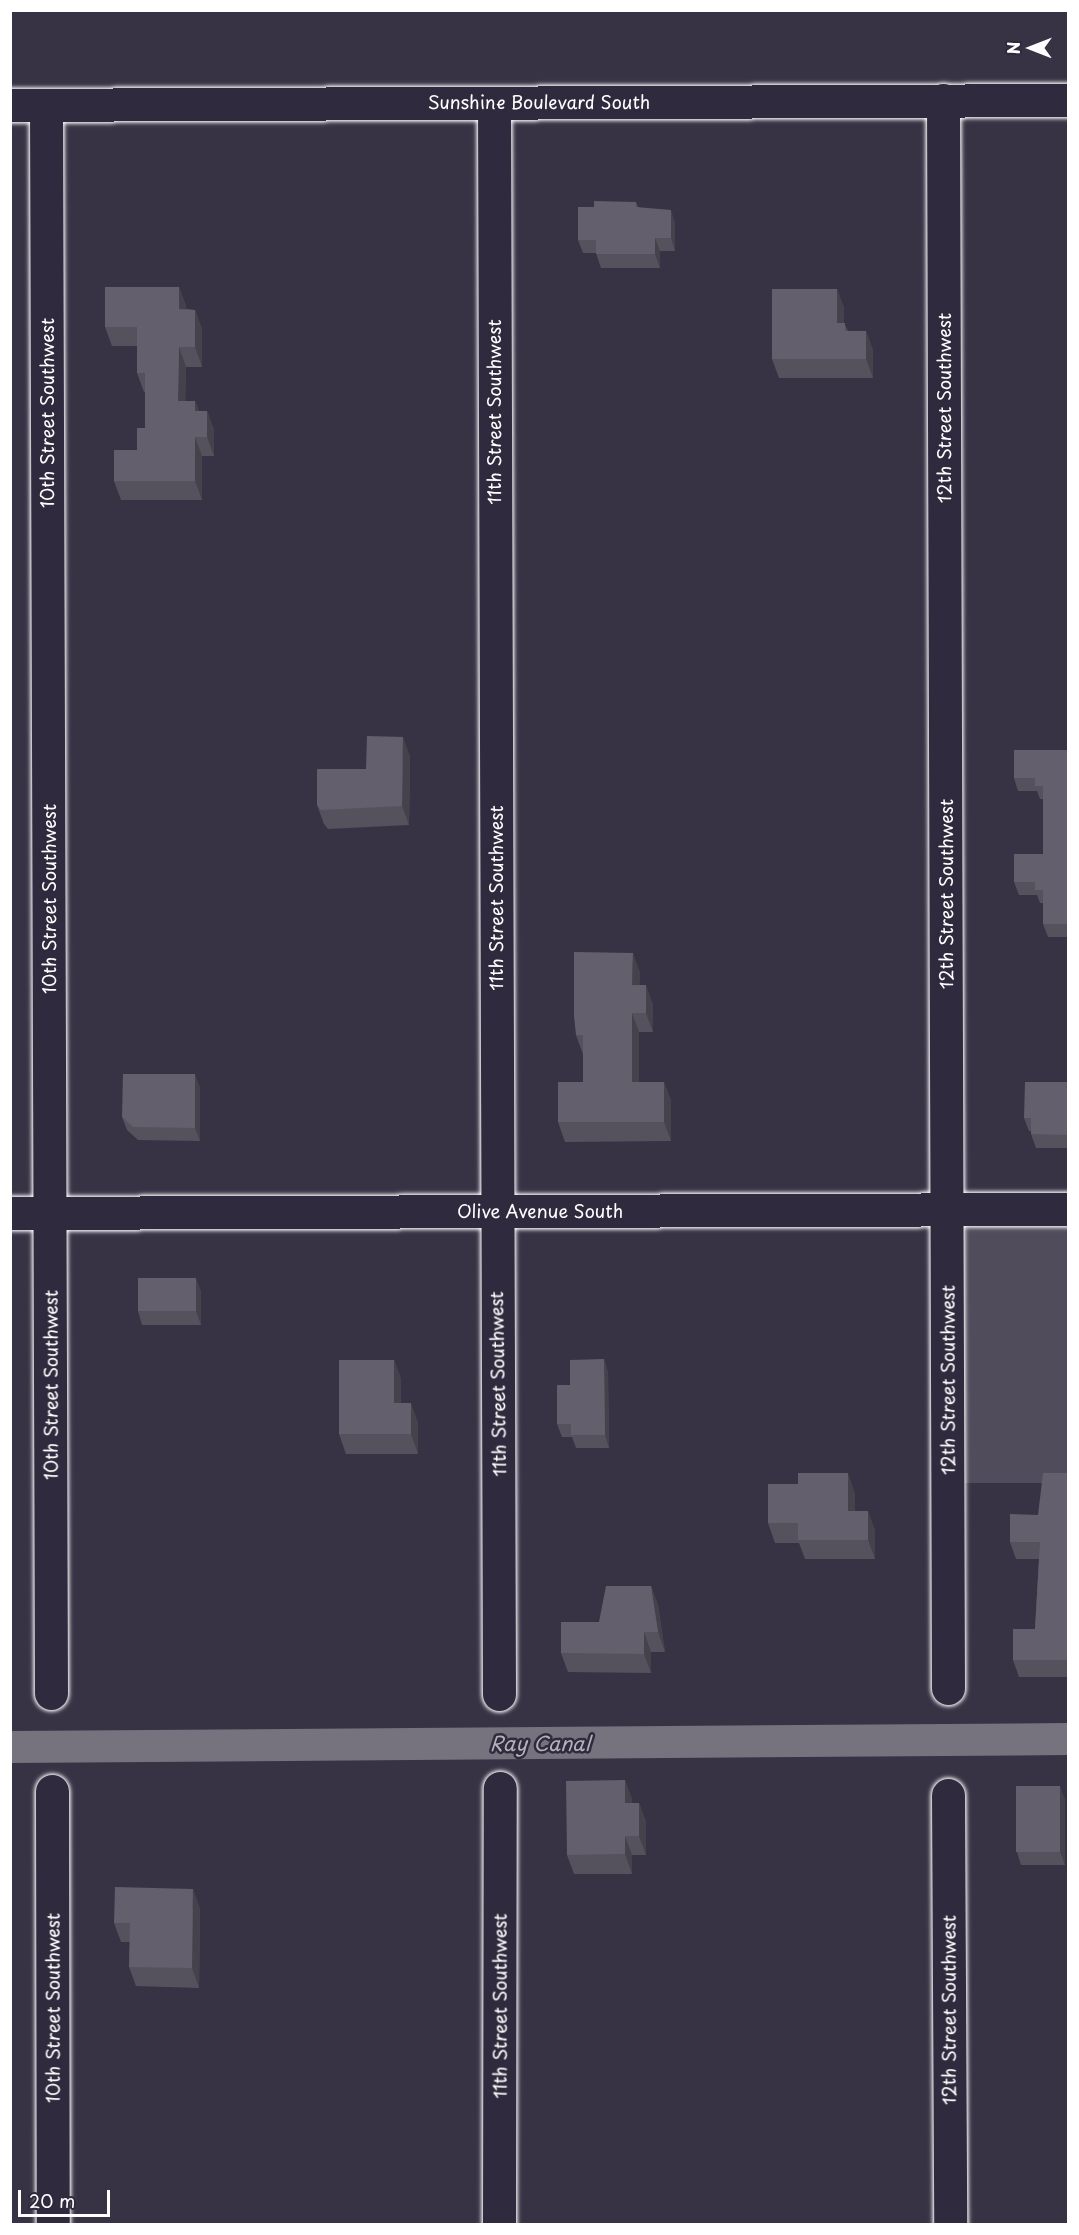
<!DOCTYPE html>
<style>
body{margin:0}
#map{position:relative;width:1079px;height:2235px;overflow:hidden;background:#373345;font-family:"Playpen Sans",sans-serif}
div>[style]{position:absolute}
.green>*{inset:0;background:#514c5c;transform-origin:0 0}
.canal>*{height:32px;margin:-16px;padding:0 16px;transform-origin:16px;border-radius:16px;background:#76737f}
.roads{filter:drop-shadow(0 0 2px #fff) drop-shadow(0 0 2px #fff)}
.minor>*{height:33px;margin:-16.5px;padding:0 16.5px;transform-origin:16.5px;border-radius:16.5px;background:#2f2a3d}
.tertiary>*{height:33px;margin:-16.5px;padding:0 16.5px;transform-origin:16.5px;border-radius:16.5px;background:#2f2a3d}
.wall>*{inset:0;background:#55525e}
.shaded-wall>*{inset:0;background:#45424c}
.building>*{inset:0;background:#635f6d;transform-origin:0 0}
span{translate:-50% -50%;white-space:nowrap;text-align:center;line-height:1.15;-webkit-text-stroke:5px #2f2a3d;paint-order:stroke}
.street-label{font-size:18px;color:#fff}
.water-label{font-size:20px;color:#b4b2b9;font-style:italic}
.frame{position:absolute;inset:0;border:12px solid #fff;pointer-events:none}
.north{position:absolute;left:1001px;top:18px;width:60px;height:60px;-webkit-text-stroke:4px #2f2a3d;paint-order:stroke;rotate:270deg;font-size:16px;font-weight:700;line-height:24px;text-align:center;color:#fff}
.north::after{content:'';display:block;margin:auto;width:21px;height:27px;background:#fff;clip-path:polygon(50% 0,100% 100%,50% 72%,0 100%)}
.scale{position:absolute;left:18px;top:2190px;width:92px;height:27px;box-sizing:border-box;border:3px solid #fff;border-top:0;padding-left:8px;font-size:18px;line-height:21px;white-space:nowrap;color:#fff;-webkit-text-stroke:4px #2f2a3d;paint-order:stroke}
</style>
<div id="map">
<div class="green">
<div style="left:1068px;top:1225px;width:258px;height:132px;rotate:90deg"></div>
</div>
<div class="canal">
<div style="left:10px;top:1747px;width:1058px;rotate:-0.43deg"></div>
</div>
<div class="roads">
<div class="minor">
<div style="left:943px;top:100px;width:1588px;rotate:89.82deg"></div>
<div style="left:494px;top:103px;width:1591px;rotate:89.82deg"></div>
<div style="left:46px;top:105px;width:1588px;rotate:89.82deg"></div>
<div style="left:10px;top:1213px;width:1058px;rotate:-0.22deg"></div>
<div style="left:52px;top:1791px;width:433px;rotate:89.9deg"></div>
<div style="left:948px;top:1795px;width:429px;rotate:89.7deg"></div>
<div style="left:499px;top:2224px;width:436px;rotate:-89.9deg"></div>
</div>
<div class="tertiary">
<div style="left:10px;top:105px;width:1058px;rotate:-0.27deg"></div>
</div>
</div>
<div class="wall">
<div style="clip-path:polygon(636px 202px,638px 207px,675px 223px,675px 251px,660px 251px,660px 268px,601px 268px,596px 253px,583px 253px,578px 240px,594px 207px)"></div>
<div style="clip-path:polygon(179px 287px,186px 306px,186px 309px,195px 310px,202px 329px,202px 367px,186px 367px,185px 401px,195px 401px,199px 411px,207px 411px,214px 430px,214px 456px,202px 456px,202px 500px,121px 500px,114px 481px,137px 450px,145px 428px,145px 392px,144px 392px,137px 373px,137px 346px,112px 346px,105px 327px)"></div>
<div style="clip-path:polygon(837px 289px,844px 308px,844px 323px,848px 331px,866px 331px,873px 350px,873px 378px,779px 378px,772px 359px)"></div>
<div style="clip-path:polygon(1068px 750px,1068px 937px,1048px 937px,1043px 924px,1043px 903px,1040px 903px,1037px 895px,1019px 895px,1014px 882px,1043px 854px,1043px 799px,1040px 799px,1037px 791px,1018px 791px,1014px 778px)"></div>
<div style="clip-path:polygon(410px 756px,409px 825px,328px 829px,324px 824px,317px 805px,366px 769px)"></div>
<div style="clip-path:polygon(640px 972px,639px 985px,653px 1004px,653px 1032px,639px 1032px,639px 1082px,664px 1082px,671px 1101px,671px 1141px,565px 1142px,558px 1122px,583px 1082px,583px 1054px,576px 1035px)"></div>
<div style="clip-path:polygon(1068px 1082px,1068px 1148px,1036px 1148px,1031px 1134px,1031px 1131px,1029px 1131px,1024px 1118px)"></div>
<div style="clip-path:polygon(200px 1087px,200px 1141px,138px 1140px,127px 1130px,122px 1117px)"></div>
<div style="clip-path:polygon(201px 1291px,201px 1325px,142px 1325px,138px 1311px)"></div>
<div style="clip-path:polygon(604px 1359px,608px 1372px,609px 1448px,576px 1448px,572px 1437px,562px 1437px,557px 1424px,570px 1385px)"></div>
<div style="clip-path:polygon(394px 1360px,401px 1379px,401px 1403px,418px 1422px,418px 1454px,346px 1454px,339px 1434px)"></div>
<div style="clip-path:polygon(1068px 1473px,1068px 1677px,1019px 1677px,1013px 1660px,1035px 1629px,1039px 1559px,1016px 1559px,1010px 1542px,1038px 1515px)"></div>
<div style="clip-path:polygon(855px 1493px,855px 1511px,875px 1530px,875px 1559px,805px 1559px,799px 1543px,775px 1543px,768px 1523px)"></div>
<div style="clip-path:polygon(651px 1586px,658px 1605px,665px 1652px,651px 1652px,651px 1673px,568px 1672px,561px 1653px,599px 1622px)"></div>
<div style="clip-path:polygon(625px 1780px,632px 1799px,632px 1803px,639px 1803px,646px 1822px,646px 1855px,632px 1855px,632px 1874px,574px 1874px,567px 1855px)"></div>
<div style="clip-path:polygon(1065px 1799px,1065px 1865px,1021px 1865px,1017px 1852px)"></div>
<div style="clip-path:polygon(200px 1908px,199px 1988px,136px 1986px,129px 1967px,130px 1942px,121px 1942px,114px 1923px)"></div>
</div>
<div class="shaded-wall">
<div style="clip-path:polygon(671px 210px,675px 223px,675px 251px,671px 238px)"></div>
<div style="clip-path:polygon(655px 238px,660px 251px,660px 268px,655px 254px)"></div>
<div style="clip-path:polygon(179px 287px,186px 306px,186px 328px,179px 309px)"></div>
<div style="clip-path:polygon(837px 289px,844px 308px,844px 342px,837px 323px)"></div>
<div style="clip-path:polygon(195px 310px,202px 329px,202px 367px,195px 347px)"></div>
<div style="clip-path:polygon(866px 331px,873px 350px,873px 378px,866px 359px)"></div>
<div style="clip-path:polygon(179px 347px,186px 367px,185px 420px,178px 401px)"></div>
<div style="clip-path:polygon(195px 401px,202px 420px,195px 411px)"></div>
<div style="clip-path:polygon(207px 411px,214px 430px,214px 456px,207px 437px)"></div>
<div style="clip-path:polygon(195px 437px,202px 456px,202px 500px,195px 481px)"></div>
<div style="clip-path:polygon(403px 737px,410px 756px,409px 825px,402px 806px)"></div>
<div style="clip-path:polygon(633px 953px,640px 972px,639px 1004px,632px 985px)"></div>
<div style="clip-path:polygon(646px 985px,653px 1004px,653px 1032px,646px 1013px)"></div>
<div style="clip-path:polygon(632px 1013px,639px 1032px,639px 1101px,632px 1082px)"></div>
<div style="clip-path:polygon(195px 1074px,200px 1087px,200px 1141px,195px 1128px)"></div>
<div style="clip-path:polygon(664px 1082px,671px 1101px,671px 1141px,664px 1122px)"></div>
<div style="clip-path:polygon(196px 1278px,201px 1291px,201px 1325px,196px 1311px)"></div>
<div style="clip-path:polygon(604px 1359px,608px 1372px,609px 1448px,605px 1435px)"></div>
<div style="clip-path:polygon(394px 1360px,401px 1379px,401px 1422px,394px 1403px)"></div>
<div style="clip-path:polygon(411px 1403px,418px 1422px,418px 1454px,411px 1434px)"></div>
<div style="clip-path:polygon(848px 1473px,855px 1493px,855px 1530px,848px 1511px)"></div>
<div style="clip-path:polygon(868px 1511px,875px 1530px,875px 1559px,868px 1540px)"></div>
<div style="clip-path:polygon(651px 1586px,658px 1605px,665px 1652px,658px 1632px)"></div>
<div style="clip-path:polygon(644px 1632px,651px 1652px,651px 1673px,644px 1654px)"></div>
<div style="clip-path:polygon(625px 1780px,632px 1799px,632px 1822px,625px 1803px)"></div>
<div style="clip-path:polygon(1060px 1786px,1065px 1799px,1065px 1865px,1060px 1852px)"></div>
<div style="clip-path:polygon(639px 1803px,646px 1822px,646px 1855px,639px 1836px)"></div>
<div style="clip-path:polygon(625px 1836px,632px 1855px,632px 1874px,625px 1854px)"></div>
<div style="clip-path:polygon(193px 1889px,200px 1908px,199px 1988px,192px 1968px)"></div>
</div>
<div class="building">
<div style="clip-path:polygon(594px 201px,636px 202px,636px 207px,671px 210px,671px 238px,655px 238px,655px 254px,596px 254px,596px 240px,578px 240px,578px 207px,594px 207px)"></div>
<div style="clip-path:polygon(105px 287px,179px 287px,179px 309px,195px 310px,195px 347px,179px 347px,178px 401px,195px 401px,195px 411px,207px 411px,207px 437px,195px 437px,195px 481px,114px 481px,114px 450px,137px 450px,137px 428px,145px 428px,145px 373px,137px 373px,137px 327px,105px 327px)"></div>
<div style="clip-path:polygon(772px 289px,837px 289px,837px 323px,845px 323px,845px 331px,866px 331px,866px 359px,772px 359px)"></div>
<div style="clip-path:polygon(367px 736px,403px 737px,402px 806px,321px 810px,317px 805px,317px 769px,366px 769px)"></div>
<div style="clip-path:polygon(1014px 750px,1068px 750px,1068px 924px,1043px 924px,1043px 890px,1035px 890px,1035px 882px,1014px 882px,1014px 854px,1043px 854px,1043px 786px,1035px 786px,1035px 778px,1014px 778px)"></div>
<div style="clip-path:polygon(574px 952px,633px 953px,632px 985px,646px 985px,646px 1013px,632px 1013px,632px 1082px,664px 1082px,664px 1122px,558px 1122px,558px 1082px,583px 1082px,583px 1035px,576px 1035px,574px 1016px)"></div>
<div style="clip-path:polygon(123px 1074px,195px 1074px,195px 1128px,133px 1127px,122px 1117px)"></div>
<div style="clip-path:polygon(1025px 1082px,1068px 1082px,1068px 1135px,1031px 1134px,1031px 1118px,1024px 1118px)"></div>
<div style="left:138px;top:1278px;width:58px;height:33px"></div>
<div style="clip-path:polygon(604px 1359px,605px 1435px,571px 1435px,571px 1424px,557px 1424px,557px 1385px,570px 1385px,570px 1360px)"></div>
<div style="clip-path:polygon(339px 1360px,394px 1360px,394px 1403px,411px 1403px,411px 1434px,339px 1434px)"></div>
<div style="clip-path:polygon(798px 1473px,848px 1473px,848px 1511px,868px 1511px,868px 1540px,798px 1540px,798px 1523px,768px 1523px,768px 1484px,798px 1484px)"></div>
<div style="clip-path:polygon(1043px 1473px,1068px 1473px,1068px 1660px,1013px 1660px,1013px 1629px,1035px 1629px,1040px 1542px,1010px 1542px,1010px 1514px,1038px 1515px)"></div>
<div style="clip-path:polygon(606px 1586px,651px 1586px,658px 1632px,644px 1632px,644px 1654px,561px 1653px,561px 1622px,599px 1622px)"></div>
<div style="clip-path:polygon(625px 1780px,625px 1803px,639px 1803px,639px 1836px,625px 1836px,625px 1854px,567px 1855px,566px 1781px)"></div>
<div style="left:1016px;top:1786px;width:44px;height:66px"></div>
<div style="clip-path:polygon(115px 1887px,193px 1889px,192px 1968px,129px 1967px,130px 1923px,114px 1923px)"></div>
</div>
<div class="street-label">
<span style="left:539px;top:102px">Sunshine Boulevard South</span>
<span style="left:944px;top:408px;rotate:-90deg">12th Street Southwest</span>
<span style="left:494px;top:412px;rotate:-90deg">11th Street Southwest</span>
<span style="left:47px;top:413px;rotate:-90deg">10th Street Southwest</span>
<span style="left:946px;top:894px;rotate:-90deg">12th Street Southwest</span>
<span style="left:496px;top:898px;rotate:-90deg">11th Street Southwest</span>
<span style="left:49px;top:899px;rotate:-90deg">10th Street Southwest</span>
<span style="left:540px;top:1211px">Olive Avenue South</span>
<span style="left:948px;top:1380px;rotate:-90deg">12th Street Southwest</span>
<span style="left:498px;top:1384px;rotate:-91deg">11th Street Southwest</span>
<span style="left:51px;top:1385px;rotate:-90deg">10th Street Southwest</span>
<span style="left:500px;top:2006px;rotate:-90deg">11th Street Southwest</span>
<span style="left:53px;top:2008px;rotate:-90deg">10th Street Southwest</span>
<span style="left:949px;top:2010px;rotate:-90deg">12th Street Southwest</span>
</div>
<div class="water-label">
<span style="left:540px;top:1743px">Ray Canal</span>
</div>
<div class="frame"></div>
<div class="north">N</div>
<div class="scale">20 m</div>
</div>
